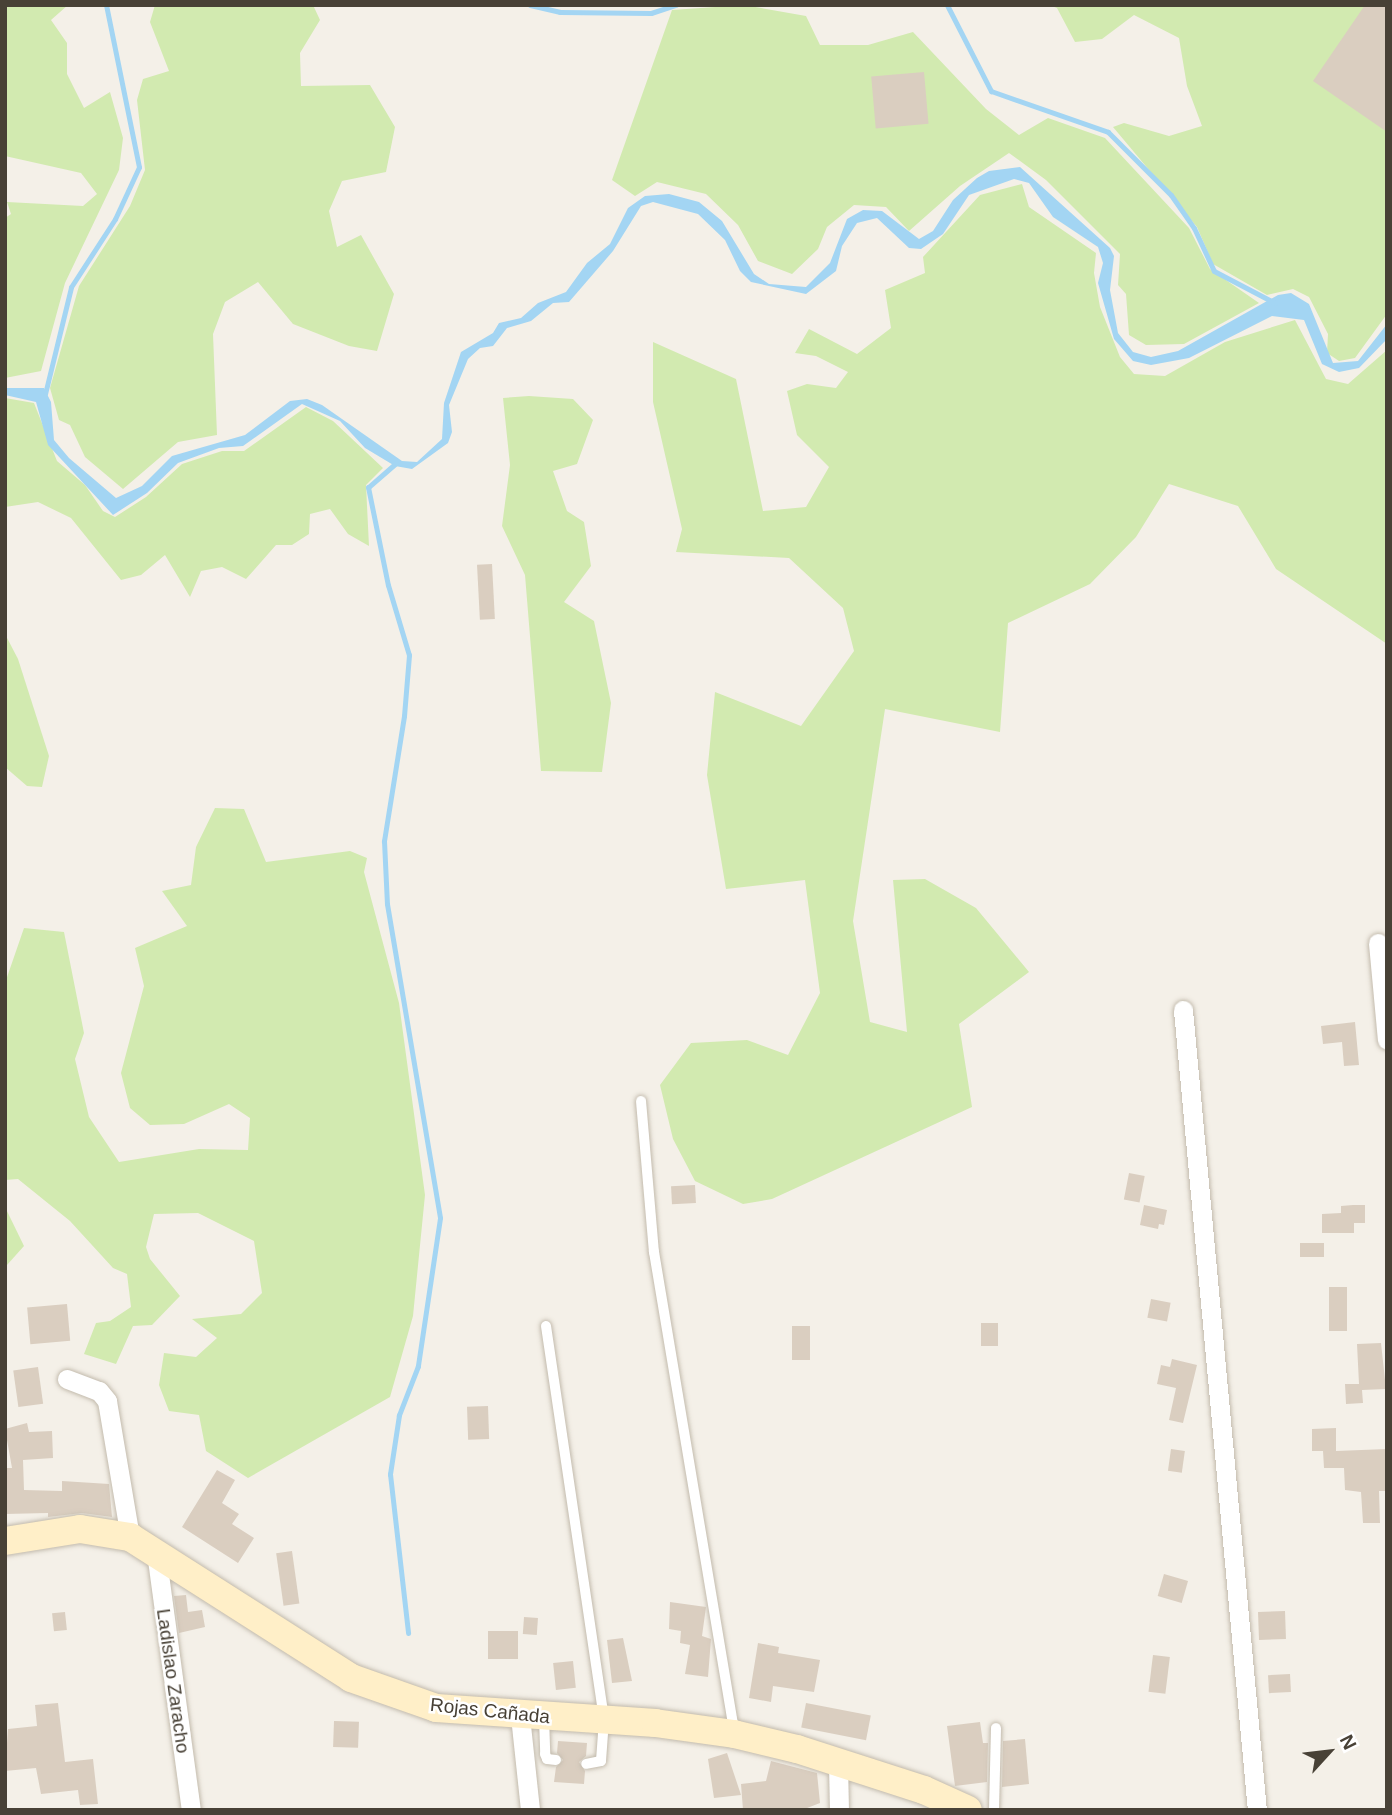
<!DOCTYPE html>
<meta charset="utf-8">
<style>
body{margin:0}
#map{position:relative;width:1392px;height:1815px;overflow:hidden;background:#f4f0e8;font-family:Helvetica,sans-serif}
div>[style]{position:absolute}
.green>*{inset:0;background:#d2eab0}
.water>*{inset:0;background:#a3d5f3}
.stream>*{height:5px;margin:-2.5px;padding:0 2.5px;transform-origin:2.5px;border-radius:2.5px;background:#a3d5f3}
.building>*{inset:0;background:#dacec0;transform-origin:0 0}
.roads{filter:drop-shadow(0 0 2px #c3bbad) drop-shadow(0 0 2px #c3bbad)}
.lane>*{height:10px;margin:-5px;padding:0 5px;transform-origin:5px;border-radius:5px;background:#fff}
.street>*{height:19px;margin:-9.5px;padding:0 9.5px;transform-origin:9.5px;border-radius:9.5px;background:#fff}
.secondary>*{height:28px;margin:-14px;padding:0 14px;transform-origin:14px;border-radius:14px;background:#ffefc8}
span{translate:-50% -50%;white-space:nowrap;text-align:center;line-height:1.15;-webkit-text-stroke:5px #fff;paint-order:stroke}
.street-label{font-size:19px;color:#484136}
.frame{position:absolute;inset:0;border:7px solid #484136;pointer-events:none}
.north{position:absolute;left:1294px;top:1717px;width:70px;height:70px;-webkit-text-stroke:5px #fff;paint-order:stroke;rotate:63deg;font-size:19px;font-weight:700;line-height:28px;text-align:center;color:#484136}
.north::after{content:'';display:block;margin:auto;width:24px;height:32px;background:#484136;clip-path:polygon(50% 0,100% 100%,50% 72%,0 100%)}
</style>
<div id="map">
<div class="green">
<div style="clip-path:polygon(5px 5px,68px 5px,51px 20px,67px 43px,67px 74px,84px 108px,110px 92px,123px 138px,119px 170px,65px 283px,41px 371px,5px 378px,5px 218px,11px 214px,7px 202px,83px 206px,97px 194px,81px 173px,5px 156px)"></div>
<div style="clip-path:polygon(155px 5px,313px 5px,320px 20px,300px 53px,301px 86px,370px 85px,395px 127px,386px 172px,342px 181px,329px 211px,337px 247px,361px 235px,394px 294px,377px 351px,349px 346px,293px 324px,258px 282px,225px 302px,213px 334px,217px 435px,178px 442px,123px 489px,85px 457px,70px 425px,59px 420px,50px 388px,79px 286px,130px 206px,145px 170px,137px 100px,143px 79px,169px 71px,150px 22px)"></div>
<div style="clip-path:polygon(744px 5px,806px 16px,820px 45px,868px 45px,913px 32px,986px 109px,1019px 135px,1048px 118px,1105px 138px,1189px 228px,1210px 269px,1259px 303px,1184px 344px,1146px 345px,1129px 335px,1126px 294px,1118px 285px,1120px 254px,1046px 180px,1009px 153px,960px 186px,909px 231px,886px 207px,854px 205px,827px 227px,818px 249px,792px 274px,758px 261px,738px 225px,706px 194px,657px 182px,635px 196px,612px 180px,672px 10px)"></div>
<div style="clip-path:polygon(1049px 5px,1387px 5px,1387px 314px,1355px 358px,1339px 361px,1327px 353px,1328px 334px,1309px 297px,1293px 289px,1267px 295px,1213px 264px,1197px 227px,1113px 127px,1124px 123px,1169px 136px,1202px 126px,1187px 86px,1179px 38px,1134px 15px,1102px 39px,1075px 42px,1057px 8px)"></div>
<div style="clip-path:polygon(1022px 184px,1029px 207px,1096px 253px,1094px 273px,1100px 307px,1120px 357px,1134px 374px,1165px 376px,1225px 342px,1295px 320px,1326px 379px,1348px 384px,1387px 350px,1387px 644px,1276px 569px,1238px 506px,1169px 484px,1136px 537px,1090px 584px,1008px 623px,1000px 732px,885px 709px,853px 921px,870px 1022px,907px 1032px,893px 880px,925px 879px,976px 908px,1029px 972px,959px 1024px,972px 1107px,772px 1199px,743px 1204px,695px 1181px,673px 1139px,660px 1085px,691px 1043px,747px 1040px,788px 1055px,820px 993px,805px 880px,726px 889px,707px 775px,715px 692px,801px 726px,854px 651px,843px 608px,789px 558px,676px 552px,682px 529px,653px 402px,653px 342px,736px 379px,763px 511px,806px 507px,829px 467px,797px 435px,787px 391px,807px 384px,836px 388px,848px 372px,816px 356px,795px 353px,809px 329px,857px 354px,891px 328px,885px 290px,925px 273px,923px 257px,980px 195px)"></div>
<div style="clip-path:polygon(529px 396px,573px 399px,593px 420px,577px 464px,553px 471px,567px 511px,584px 522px,591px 566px,564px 602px,594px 621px,611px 703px,602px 772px,541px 771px,525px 575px,502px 526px,510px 465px,503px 398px)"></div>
<div style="clip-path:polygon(5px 398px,34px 403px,57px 461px,85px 485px,103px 511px,115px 517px,146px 497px,182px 464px,222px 451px,244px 451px,306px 407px,333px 421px,383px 468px,366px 485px,369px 546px,348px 534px,330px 509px,310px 514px,309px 534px,292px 545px,276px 545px,246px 579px,222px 567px,201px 571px,190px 597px,165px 555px,141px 575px,121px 580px,71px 518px,38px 502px,5px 507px)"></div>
<div style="clip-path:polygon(5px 634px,18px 659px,49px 756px,42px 787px,27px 786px,5px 767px)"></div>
<div style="clip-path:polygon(215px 808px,244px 809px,266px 862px,350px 851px,367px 858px,364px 872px,399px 1003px,425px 1195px,413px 1316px,390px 1397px,248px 1478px,206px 1451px,199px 1415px,169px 1411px,159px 1385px,164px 1353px,196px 1357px,217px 1338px,192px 1319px,241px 1314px,262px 1293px,254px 1241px,198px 1213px,154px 1214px,146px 1247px,150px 1259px,180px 1296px,152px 1325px,133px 1326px,116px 1364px,84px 1354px,96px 1323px,110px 1321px,131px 1307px,127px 1274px,113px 1268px,70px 1221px,18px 1179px,5px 1180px,5px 983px,24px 928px,64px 932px,84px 1033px,75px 1059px,89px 1117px,119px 1162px,199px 1149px,248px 1150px,250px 1118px,229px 1104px,184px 1124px,150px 1125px,130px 1108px,121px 1073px,144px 986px,135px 948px,187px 926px,162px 891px,191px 885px,196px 847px)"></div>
<div style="clip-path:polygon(5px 1207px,24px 1246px,7px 1265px,5px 1265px)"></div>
</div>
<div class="water">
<div style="clip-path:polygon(1020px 167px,1110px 248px,1114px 256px,1110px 290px,1118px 333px,1133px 352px,1151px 357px,1178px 351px,1278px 295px,1291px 293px,1309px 304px,1333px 363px,1358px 361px,1387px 324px,1387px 339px,1359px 368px,1339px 372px,1322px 364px,1304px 320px,1272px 316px,1189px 358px,1151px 365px,1133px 361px,1114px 339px,1098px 283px,1103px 263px,1098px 247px,1053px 217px,1029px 183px,1014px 179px,969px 195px,943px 234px,921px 249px,909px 248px,877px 218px,857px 223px,842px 246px,836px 271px,806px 294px,751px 282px,740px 271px,725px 240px,698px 214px,653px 202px,641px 206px,613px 251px,569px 302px,553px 303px,531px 321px,507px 328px,493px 346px,480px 348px,468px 359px,449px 405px,452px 432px,448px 443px,412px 469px,395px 466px,365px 448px,340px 421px,302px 404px,243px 446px,219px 448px,178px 463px,147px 493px,113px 515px,48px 445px,36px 402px,5px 395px,5px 388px,44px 388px,51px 402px,54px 440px,69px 458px,116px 498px,142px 486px,172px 456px,245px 435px,290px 401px,307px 399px,322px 405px,402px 461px,417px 462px,442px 439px,444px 403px,461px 352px,493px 333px,499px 323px,521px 318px,538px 303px,566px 292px,587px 263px,610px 244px,628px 208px,645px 196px,669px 194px,699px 202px,722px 221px,754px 274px,769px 284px,806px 287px,830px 263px,847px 219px,863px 210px,882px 211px,919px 239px,933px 231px,953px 200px,977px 178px,989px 171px)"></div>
</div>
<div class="stream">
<div style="left:530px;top:5px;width:31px;rotate:13deg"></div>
<div style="left:560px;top:12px;width:91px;rotate:0.6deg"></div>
<div style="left:651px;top:13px;width:26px;rotate:-18deg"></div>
<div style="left:947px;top:5px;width:97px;rotate:62.9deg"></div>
<div style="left:991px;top:91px;width:124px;rotate:19.3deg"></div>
<div style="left:1108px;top:132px;width:89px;rotate:45deg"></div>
<div style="left:1171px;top:195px;width:40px;rotate:55.1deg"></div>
<div style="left:1194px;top:228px;width:47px;rotate:65.1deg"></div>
<div style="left:1214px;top:271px;width:69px;rotate:27.7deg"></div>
<div style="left:45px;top:394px;width:110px;rotate:-76.3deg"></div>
<div style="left:71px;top:287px;width:81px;rotate:-57.1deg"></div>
<div style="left:115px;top:219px;width:57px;rotate:-65.2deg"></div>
<div style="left:139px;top:167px;width:165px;rotate:-101.5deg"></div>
<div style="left:396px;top:463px;width:37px;rotate:139deg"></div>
<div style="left:368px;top:487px;width:100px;rotate:78.5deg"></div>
<div style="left:388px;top:585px;width:73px;rotate:73.3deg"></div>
<div style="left:409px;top:655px;width:61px;rotate:94.7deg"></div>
<div style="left:404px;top:716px;width:127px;rotate:99.1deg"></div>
<div style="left:384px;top:841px;width:63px;rotate:87.3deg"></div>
<div style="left:387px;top:904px;width:318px;rotate:80.4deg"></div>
<div style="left:440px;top:1218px;width:150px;rotate:98.5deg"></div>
<div style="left:418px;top:1366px;width:53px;rotate:111.2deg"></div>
<div style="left:399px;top:1415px;width:60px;rotate:98.7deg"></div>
<div style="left:390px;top:1474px;width:160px;rotate:83.5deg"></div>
</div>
<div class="building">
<div style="clip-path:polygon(1365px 5px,1387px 5px,1387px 132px,1313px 81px)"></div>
<div style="left:924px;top:72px;width:52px;height:53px;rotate:85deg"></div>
<div style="left:492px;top:564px;width:55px;height:15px;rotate:87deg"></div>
<div style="clip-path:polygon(1355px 1022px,1359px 1065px,1344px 1066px,1342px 1042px,1323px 1044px,1321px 1026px)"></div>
<div style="left:1129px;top:1173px;width:16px;height:27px;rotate:11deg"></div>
<div style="left:695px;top:1185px;width:18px;height:24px;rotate:87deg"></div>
<div style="clip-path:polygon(1144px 1205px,1167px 1210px,1164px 1225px,1159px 1224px,1158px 1229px,1140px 1225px)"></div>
<div style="clip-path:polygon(1353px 1205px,1365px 1205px,1365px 1223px,1354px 1223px,1354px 1233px,1322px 1233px,1322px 1214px,1341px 1213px,1341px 1206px)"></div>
<div style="left:1324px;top:1243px;width:14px;height:24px;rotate:90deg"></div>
<div style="left:1329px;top:1287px;width:18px;height:44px"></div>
<div style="left:1151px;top:1299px;width:20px;height:19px;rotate:11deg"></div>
<div style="left:67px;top:1304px;width:37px;height:40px;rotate:85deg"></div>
<div style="left:981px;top:1323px;width:17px;height:23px"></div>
<div style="left:792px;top:1326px;width:18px;height:34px"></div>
<div style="clip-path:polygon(1381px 1343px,1386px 1389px,1362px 1390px,1363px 1403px,1346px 1404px,1345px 1384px,1359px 1384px,1357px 1344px)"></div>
<div style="clip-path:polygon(1172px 1359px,1197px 1365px,1183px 1423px,1169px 1420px,1176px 1388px,1157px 1384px,1161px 1365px,1170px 1367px)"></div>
<div style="left:38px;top:1367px;width:37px;height:25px;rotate:82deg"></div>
<div style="left:488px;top:1406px;width:33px;height:21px;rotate:88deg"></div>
<div style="clip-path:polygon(27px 1423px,29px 1432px,52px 1431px,53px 1458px,23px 1460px,24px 1490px,62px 1491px,62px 1481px,109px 1484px,112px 1517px,82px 1513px,48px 1517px,48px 1513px,5px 1514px,5px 1468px,12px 1468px,5px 1429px)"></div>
<div style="clip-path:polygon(1336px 1428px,1336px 1451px,1387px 1449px,1386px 1491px,1379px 1491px,1380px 1523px,1363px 1523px,1361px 1492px,1345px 1490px,1344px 1468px,1324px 1468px,1323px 1451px,1312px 1451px,1312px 1429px)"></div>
<div style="left:1171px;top:1449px;width:14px;height:22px;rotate:8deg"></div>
<div style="clip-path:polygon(217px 1470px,235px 1480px,222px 1503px,239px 1514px,232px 1524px,254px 1538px,238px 1563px,182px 1527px)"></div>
<div style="left:292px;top:1551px;width:53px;height:16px;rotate:82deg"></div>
<div style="left:1164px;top:1574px;width:25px;height:23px;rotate:16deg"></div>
<div style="clip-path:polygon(186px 1595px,188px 1612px,202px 1610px,205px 1627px,179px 1633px,174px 1596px)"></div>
<div style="clip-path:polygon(670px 1602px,706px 1607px,702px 1636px,711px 1639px,708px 1677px,685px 1674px,690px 1645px,680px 1643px,681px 1631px,669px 1629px)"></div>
<div style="left:1285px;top:1611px;width:28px;height:27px;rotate:88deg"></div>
<div style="left:65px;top:1612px;width:18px;height:13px;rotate:84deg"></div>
<div style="left:524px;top:1617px;width:14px;height:17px;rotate:4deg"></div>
<div style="left:488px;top:1631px;width:30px;height:28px"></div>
<div style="clip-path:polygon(623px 1638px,632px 1681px,612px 1683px,607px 1640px)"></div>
<div style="clip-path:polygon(758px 1643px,779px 1647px,778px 1653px,820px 1660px,814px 1692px,773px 1686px,771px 1702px,749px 1698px)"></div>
<div style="left:1153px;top:1655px;width:17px;height:37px;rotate:7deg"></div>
<div style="left:573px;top:1661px;width:27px;height:20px;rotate:84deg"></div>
<div style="left:1290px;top:1674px;width:18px;height:22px;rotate:87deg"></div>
<div style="clip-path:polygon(58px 1703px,65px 1762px,93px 1759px,98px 1804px,80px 1805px,78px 1790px,41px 1794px,36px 1768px,5px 1771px,8px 1729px,37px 1726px,35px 1705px)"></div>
<div style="left:806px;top:1703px;width:66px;height:25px;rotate:11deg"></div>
<div style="left:334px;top:1721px;width:25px;height:26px;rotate:2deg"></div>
<div style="clip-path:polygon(980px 1722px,983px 1743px,988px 1743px,987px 1782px,955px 1786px,947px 1726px)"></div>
<div style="clip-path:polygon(1025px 1739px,1029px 1784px,1002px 1787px,1003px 1741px)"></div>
<div style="clip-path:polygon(558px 1741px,587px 1743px,586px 1756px,579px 1762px,585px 1771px,584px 1784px,554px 1782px,556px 1767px,563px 1760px,557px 1753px)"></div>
<div style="clip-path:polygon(727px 1753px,741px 1795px,714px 1798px,708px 1759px)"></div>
<div style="clip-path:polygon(771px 1761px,817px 1773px,820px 1803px,802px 1810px,743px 1810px,741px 1784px,766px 1781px)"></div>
</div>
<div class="roads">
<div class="lane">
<div style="left:641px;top:1101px;width:152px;rotate:85.1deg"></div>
<div style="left:654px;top:1252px;width:485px;rotate:80.5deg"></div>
<div style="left:546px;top:1326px;width:398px;rotate:81.6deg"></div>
<div style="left:604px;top:1720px;width:41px;rotate:94.2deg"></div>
<div style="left:601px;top:1761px;width:15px;rotate:169deg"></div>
<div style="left:544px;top:1718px;width:36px;rotate:88deg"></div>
<div style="left:545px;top:1754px;width:5px;rotate:68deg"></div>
<div style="left:547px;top:1759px;width:9px;rotate:6deg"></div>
<div style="left:994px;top:1810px;width:82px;rotate:-88.6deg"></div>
</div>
<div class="street">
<div style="left:1378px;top:943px;width:97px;rotate:84.7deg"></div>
<div style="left:1183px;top:1010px;width:803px;rotate:84.72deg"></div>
<div style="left:67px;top:1379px;width:34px;rotate:21deg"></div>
<div style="left:99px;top:1391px;width:13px;rotate:51deg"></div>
<div style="left:107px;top:1401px;width:138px;rotate:80.4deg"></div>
<div style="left:156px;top:1552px;width:260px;rotate:82.3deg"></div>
<div style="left:520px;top:1716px;width:95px;rotate:83.9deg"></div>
<div style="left:838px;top:1763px;width:47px;rotate:88.8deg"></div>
</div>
<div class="secondary">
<div style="left:5px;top:1541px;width:76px;rotate:-9.1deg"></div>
<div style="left:80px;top:1529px;width:51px;rotate:9.1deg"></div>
<div style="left:130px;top:1537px;width:262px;rotate:32.5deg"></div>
<div style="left:351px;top:1678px;width:90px;rotate:19.4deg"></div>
<div style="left:436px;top:1708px;width:220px;rotate:3.9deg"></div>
<div style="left:655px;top:1723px;width:80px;rotate:7.9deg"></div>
<div style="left:734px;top:1734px;width:65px;rotate:13.4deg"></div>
<div style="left:797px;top:1749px;width:133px;rotate:17.9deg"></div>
<div style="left:924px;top:1790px;width:48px;rotate:24.4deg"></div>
</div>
</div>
<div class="street-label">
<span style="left:173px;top:1681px;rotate:82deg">Ladislao Zaracho</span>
<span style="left:490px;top:1711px;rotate:6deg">Rojas Cañada</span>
</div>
<div class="frame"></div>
<div class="north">N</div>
</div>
